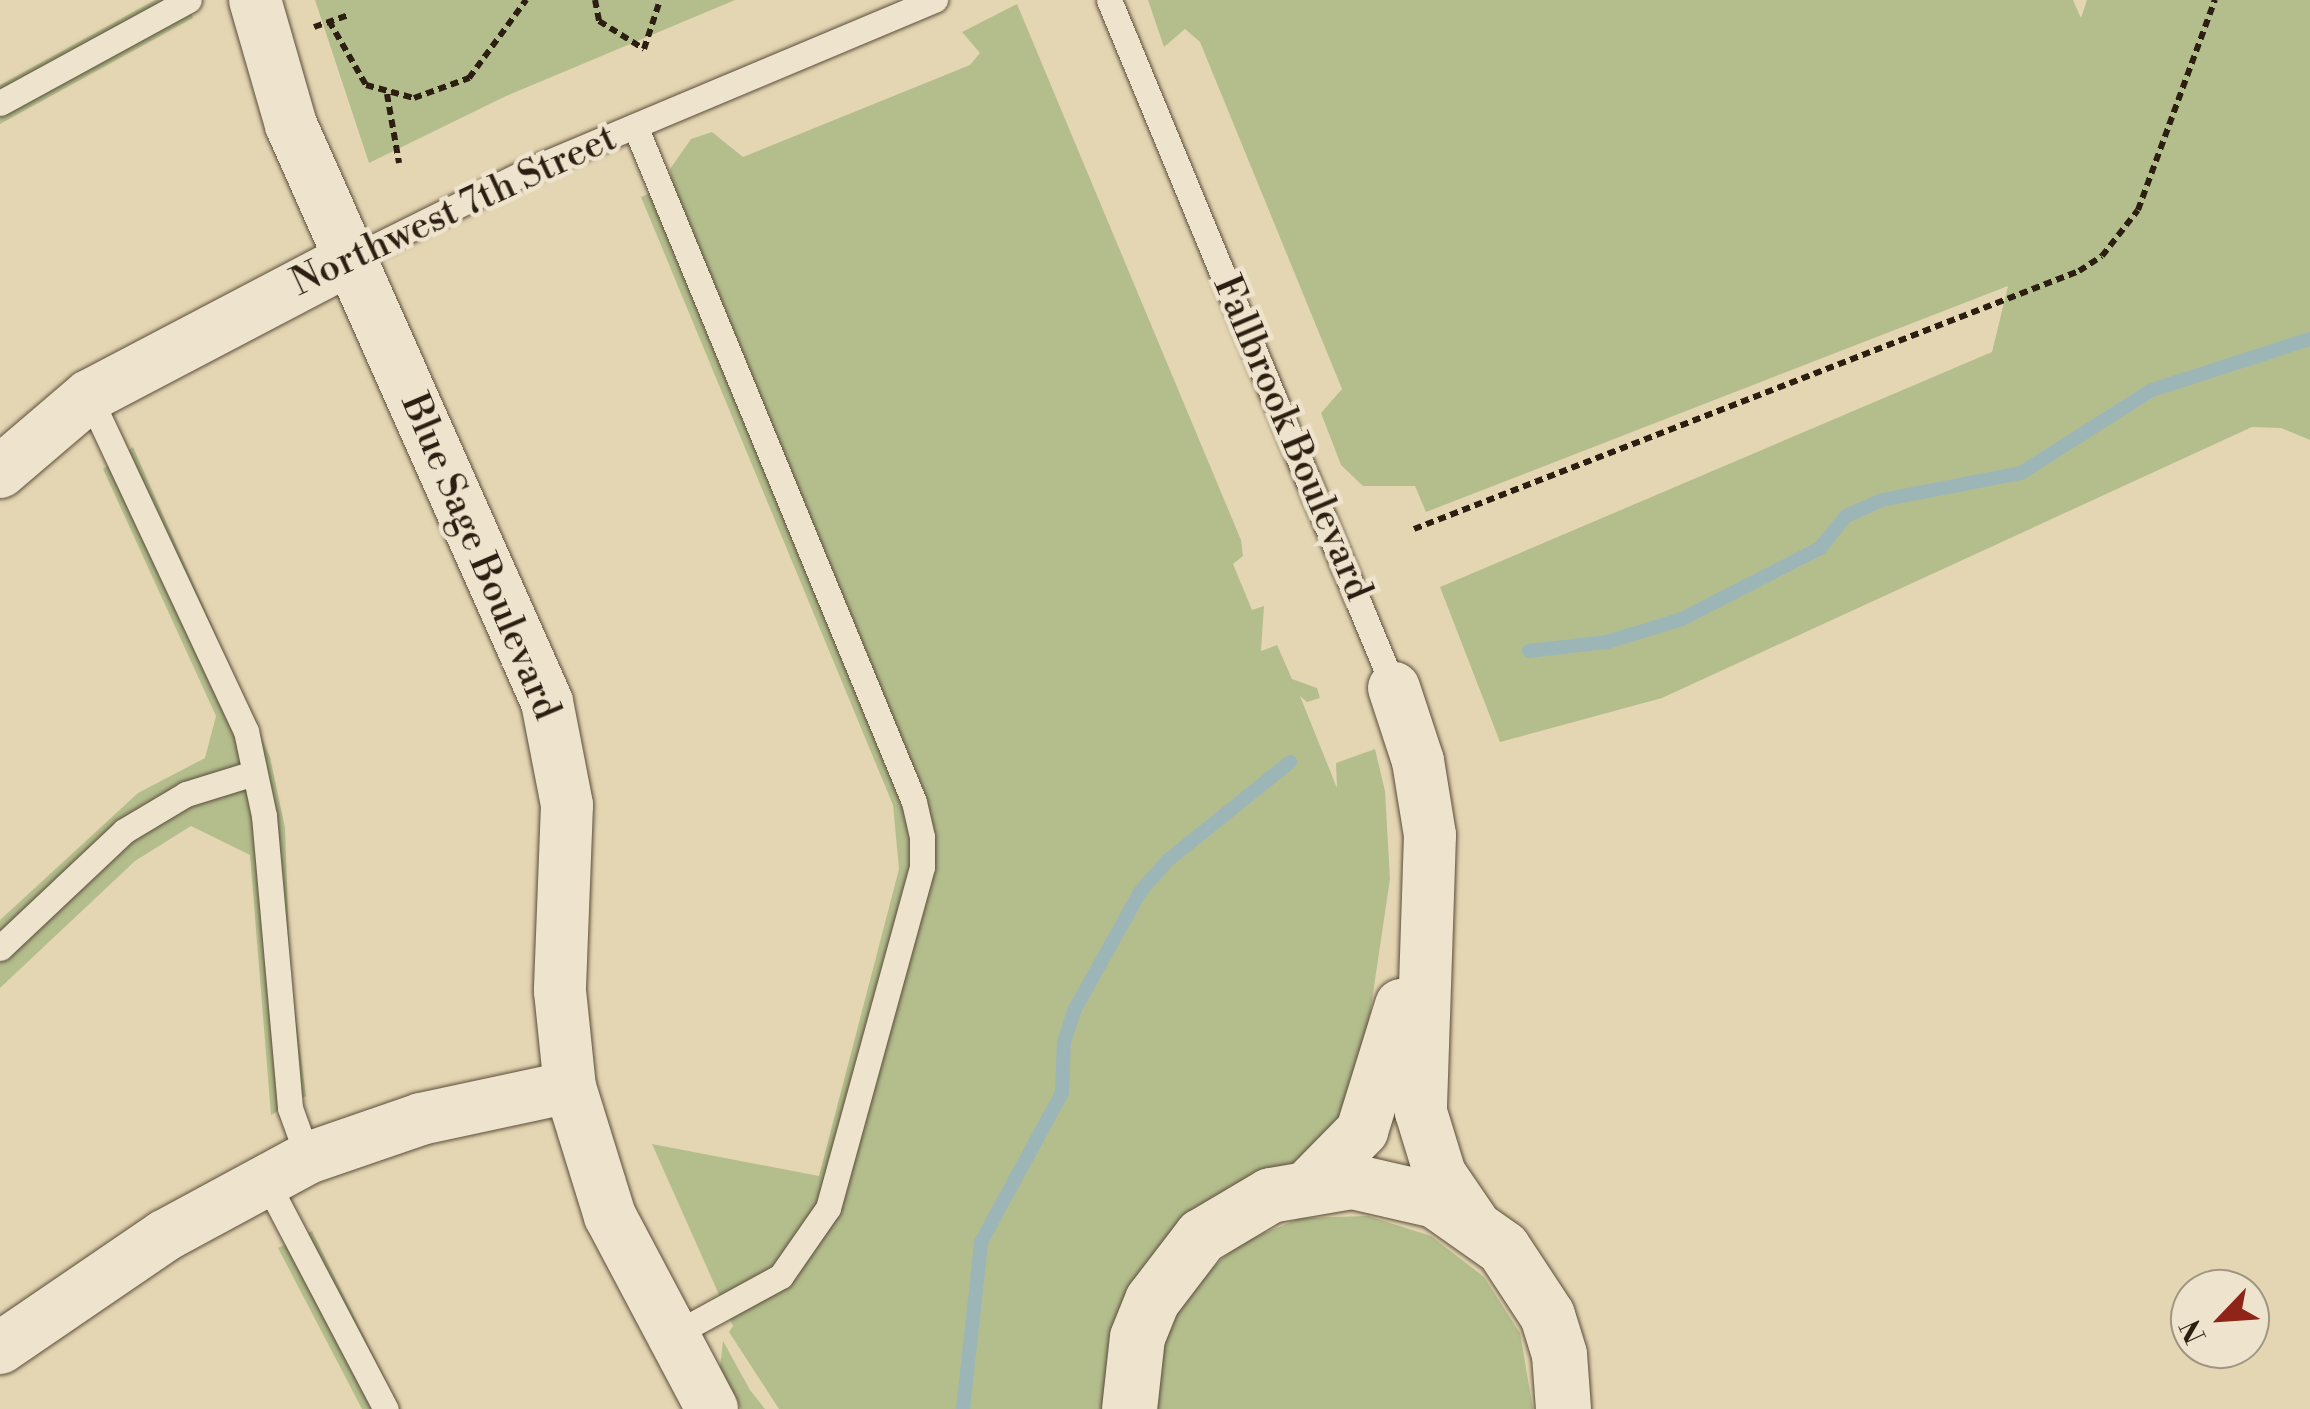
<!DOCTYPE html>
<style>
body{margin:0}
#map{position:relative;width:2310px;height:1409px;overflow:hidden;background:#e5d6b3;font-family:"Libre Bodoni",serif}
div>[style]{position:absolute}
.green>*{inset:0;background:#b4be8d}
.stream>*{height:14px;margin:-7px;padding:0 7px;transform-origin:7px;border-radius:7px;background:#9cb6b8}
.path>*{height:6px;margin-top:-3px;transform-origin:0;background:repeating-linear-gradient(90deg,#2c1f12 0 8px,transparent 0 13px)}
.roads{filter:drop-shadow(0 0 2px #5a4d3a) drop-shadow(0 0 2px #5a4d3a)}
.service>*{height:25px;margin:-12.5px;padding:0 12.5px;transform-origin:12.5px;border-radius:12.5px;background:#eee4ce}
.minor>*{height:52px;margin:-26px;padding:0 26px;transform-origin:26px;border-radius:26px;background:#eee4ce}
.tertiary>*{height:55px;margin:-27.5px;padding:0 27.5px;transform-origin:27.5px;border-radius:27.5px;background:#eee4ce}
span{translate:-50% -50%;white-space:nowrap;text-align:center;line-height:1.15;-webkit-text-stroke:9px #eee4ce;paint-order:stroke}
.street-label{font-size:38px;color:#2c1f12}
.north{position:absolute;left:2170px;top:1269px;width:100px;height:100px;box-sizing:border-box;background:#eee4ce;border:2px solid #a09583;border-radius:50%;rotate:245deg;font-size:28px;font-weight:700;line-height:40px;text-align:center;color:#2c1f12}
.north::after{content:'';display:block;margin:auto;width:35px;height:45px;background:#8f2418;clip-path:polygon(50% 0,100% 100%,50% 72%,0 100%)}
</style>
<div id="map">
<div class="green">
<div style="clip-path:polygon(155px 0,188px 0,193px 18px,0 124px,0 85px)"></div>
<div style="clip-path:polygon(315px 0,735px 0,504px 97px,369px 163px)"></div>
<div style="clip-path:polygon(1148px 0,2073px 0,2081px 18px,2087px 0,2310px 0,2310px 440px,2281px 428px,2252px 427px,1662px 698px,1500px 742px,1440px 587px,1992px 352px,2008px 286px,1426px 512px,1415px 486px,1363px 486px,1341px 465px,1321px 413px,1342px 389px,1200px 42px,1185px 29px,1164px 47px)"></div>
<div style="clip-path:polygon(1017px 4px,1241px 540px,1243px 556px,1233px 564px,1252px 610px,1264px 606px,1261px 651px,1277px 645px,1292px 679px,1317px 688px,1320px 698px,1307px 702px,1300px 696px,1337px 788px,1336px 763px,1375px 749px,1385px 791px,1390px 879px,1363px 1061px,1357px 1098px,1322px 1154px,1235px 1193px,1104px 1409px,779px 1409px,729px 1332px,733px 1326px,652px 1144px,819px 1176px,899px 869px,893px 805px,641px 197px,672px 184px,670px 169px,691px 139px,712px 132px,743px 157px,970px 65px,980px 53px,962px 32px)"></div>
<div style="clip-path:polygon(133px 447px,270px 757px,285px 828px,290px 970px,306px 1096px,271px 1115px,250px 855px,191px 826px,135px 861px,0 988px,0 920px,138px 793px,205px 758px,216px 716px,103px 469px)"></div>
<div style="clip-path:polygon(1368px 1216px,1431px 1236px,1484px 1277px,1520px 1333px,1533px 1409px,1150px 1409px,1159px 1347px,1190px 1288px,1240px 1243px,1301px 1218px)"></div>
<div style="clip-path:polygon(312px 1231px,400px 1409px,362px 1409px,278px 1248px)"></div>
<div style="clip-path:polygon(723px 1341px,750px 1390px,765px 1409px,741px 1409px,720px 1367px)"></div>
</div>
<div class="stream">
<div style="left:1529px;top:651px;width:79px;rotate:-6.6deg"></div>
<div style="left:1607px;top:642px;width:78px;rotate:-17deg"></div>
<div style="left:1682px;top:619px;width:155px;rotate:-27.2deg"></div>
<div style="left:1820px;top:548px;width:41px;rotate:-50.9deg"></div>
<div style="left:1846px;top:516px;width:39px;rotate:-24deg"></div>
<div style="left:1882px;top:500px;width:142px;rotate:-11deg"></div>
<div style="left:2021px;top:473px;width:155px;rotate:-32.4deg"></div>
<div style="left:2152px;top:390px;width:166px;rotate:-17.9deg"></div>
<div style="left:963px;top:1409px;width:168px;rotate:-83.8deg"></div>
<div style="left:981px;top:1242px;width:170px;rotate:-61.5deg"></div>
<div style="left:1062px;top:1093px;width:51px;rotate:-87.8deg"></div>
<div style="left:1064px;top:1042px;width:35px;rotate:-72deg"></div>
<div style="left:1075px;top:1009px;width:134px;rotate:-60.9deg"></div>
<div style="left:1140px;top:892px;width:41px;rotate:-48.9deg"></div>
<div style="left:1167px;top:861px;width:158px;rotate:-38.8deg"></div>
</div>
<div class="path">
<div style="left:595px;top:0;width:21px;rotate:79deg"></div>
<div style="left:599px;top:21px;width:53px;rotate:31.9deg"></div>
<div style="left:644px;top:49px;width:52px;rotate:-71.9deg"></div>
<div style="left:329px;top:21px;width:74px;rotate:60deg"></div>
<div style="left:366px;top:85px;width:50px;rotate:15.2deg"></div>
<div style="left:414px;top:98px;width:59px;rotate:-20deg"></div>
<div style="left:469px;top:78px;width:97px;rotate:-53.8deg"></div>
<div style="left:314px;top:27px;width:37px;rotate:-19deg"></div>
<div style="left:387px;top:94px;width:70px;rotate:80.1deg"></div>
<div style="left:1414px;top:529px;width:713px;rotate:-21.2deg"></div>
<div style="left:2079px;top:271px;width:27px;rotate:-33deg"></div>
<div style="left:2102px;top:256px;width:58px;rotate:-52deg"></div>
<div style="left:2138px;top:210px;width:224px;rotate:-69.9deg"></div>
</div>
<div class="roads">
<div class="service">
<div style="left:1109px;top:0;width:745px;rotate:67.5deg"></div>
<div style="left:0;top:103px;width:215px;rotate:-28.6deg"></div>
<div style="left:635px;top:126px;width:731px;rotate:67.57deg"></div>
<div style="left:914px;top:802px;width:36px;rotate:77deg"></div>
<div style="left:922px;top:837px;width:30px;rotate:90deg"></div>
<div style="left:922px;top:867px;width:354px;rotate:105.4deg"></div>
<div style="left:828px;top:1208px;width:83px;rotate:124.7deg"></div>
<div style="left:781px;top:1276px;width:123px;rotate:151.4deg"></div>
<div style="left:348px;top:260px;width:198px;rotate:-26.4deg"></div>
<div style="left:525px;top:172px;width:445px;rotate:-22.8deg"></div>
<div style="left:89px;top:396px;width:370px;rotate:64.9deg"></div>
<div style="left:246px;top:731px;width:87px;rotate:78deg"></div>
<div style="left:264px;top:816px;width:293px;rotate:84.9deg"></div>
<div style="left:290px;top:1108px;width:53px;rotate:70.2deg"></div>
<div style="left:0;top:948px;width:170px;rotate:-43.3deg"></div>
<div style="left:124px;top:831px;width:72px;rotate:-30.8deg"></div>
<div style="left:186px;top:794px;width:71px;rotate:-17.2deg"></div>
<div style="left:265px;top:1179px;width:260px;rotate:62.3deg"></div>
</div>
<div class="minor">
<div style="left:255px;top:0;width:130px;rotate:73.9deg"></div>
<div style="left:291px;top:125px;width:631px;rotate:66.07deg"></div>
<div style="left:547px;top:702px;width:105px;rotate:79deg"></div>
<div style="left:567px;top:805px;width:186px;rotate:92.2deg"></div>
<div style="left:560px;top:991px;width:97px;rotate:84.1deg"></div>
<div style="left:570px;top:1087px;width:135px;rotate:72.8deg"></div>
<div style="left:610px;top:1216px;width:218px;rotate:62.1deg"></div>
<div style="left:0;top:472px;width:117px;rotate:-40.5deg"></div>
<div style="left:89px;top:396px;width:293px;rotate:-27.7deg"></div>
<div style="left:1394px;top:688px;width:77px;rotate:71.8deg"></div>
<div style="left:1418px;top:761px;width:75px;rotate:80.8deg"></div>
<div style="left:1430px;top:835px;width:277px;rotate:91.9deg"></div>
<div style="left:1421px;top:1112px;width:65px;rotate:73deg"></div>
<div style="left:1440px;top:1174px;width:57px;rotate:55.8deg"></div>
<div style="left:1309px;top:1185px;width:76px;rotate:-45.5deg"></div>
<div style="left:1362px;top:1131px;width:132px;rotate:-72.8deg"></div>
<div style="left:0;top:1348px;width:199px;rotate:-34.3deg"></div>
<div style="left:164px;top:1236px;width:164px;rotate:-28.4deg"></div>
<div style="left:308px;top:1158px;width:120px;rotate:-19deg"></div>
<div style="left:421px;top:1119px;width:152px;rotate:-12.1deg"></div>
</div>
<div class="tertiary">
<div style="left:1129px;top:1409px;width:72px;rotate:-83.7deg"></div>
<div style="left:1137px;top:1337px;width:40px;rotate:-68deg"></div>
<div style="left:1152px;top:1300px;width:81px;rotate:-52.6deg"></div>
<div style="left:1201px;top:1236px;width:80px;rotate:-30.7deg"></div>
<div style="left:1270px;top:1195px;width:83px;rotate:-9.7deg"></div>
<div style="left:1352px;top:1181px;width:85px;rotate:12.9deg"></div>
<div style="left:1435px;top:1200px;width:83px;rotate:35.2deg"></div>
<div style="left:1503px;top:1248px;width:80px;rotate:56.7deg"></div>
<div style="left:1547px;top:1315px;width:41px;rotate:72.9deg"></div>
<div style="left:1559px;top:1354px;width:55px;rotate:85.8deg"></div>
</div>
</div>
<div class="street-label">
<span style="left:454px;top:211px;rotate:-25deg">Northwest 7th Street</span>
<span style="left:1292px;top:438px;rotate:67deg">Fallbrook Boulevard</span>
<span style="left:480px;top:557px;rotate:67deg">Blue Sage Boulevard</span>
</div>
<div class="north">N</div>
</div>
